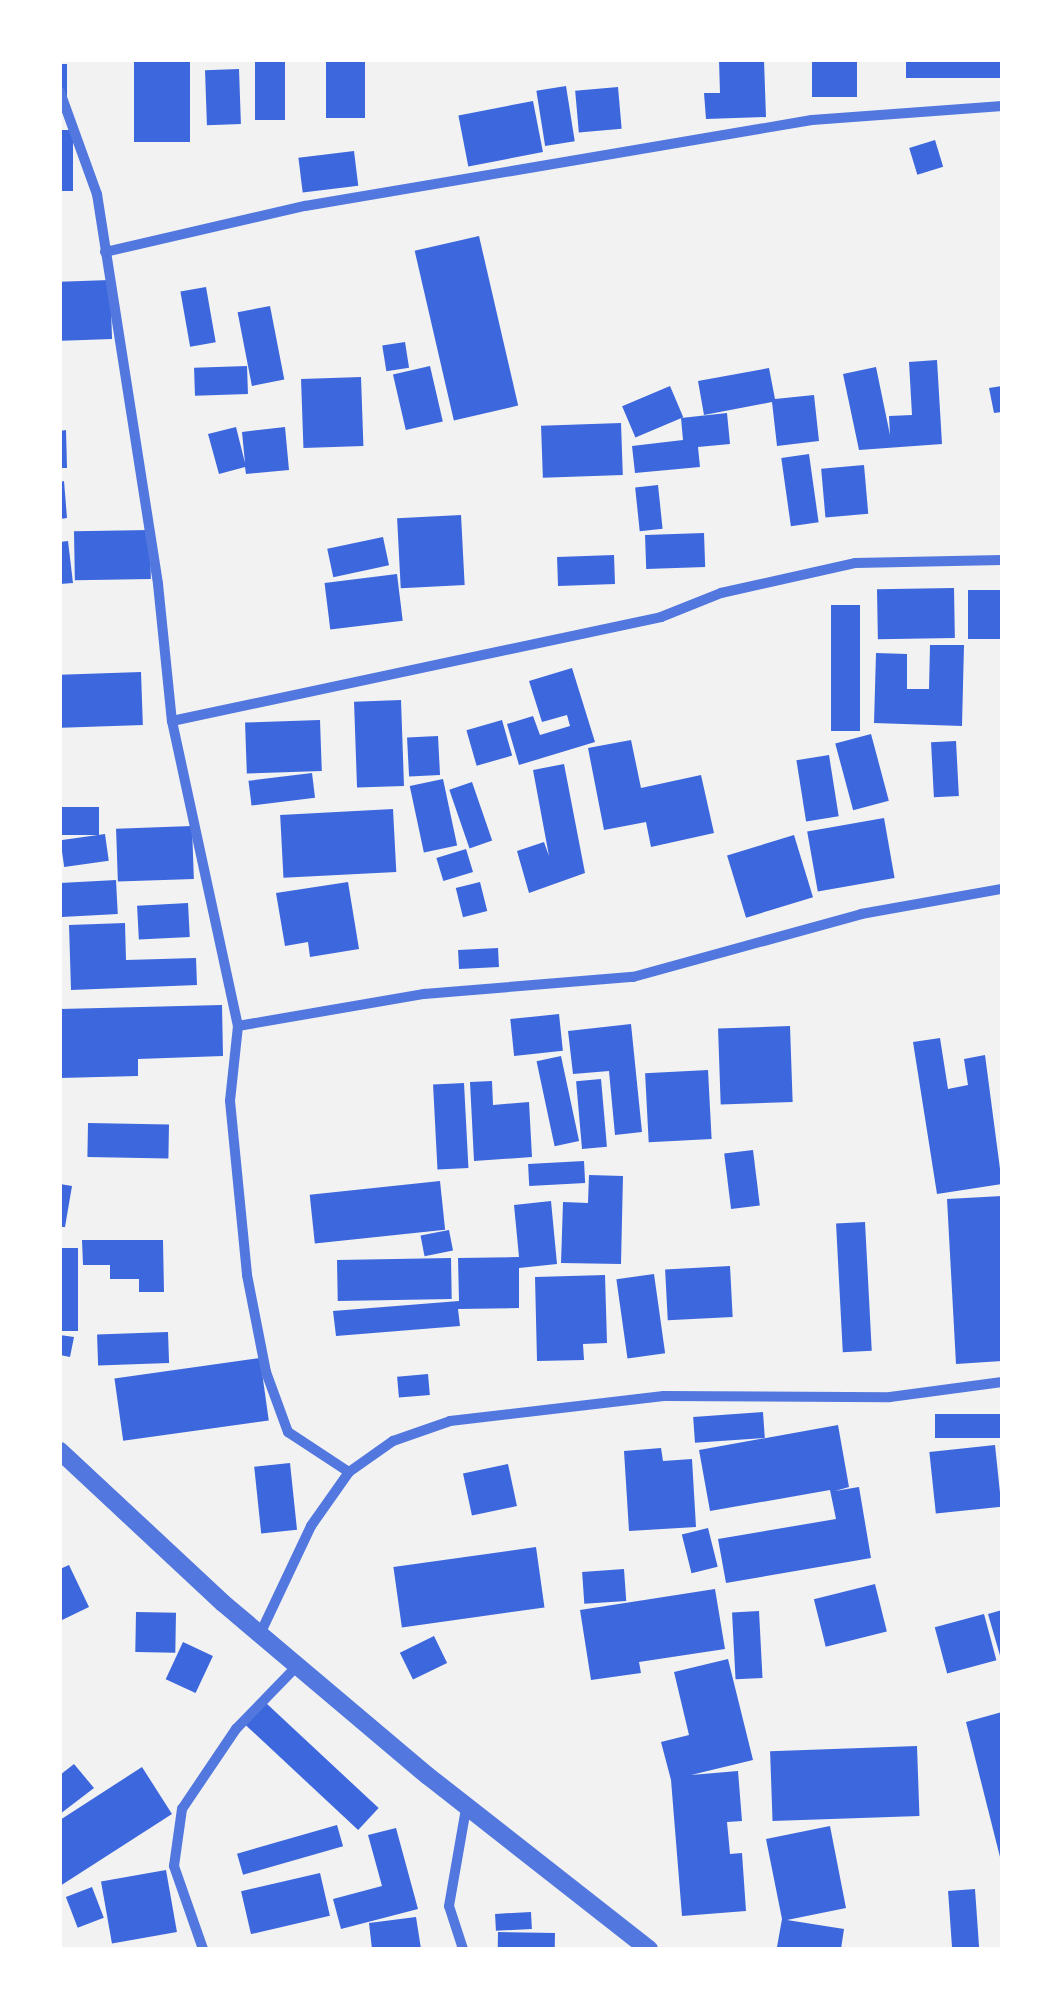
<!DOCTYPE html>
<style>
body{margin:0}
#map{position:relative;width:1062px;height:2009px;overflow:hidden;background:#f2f2f2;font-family:Poppins,sans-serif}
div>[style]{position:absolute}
.building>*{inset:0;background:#3d67dc;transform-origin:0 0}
.minor>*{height:10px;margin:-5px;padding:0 5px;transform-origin:5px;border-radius:5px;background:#5277de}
.tertiary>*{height:18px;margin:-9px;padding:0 9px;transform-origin:9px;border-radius:9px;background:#5277de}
span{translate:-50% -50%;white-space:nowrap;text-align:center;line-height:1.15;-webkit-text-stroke:10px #fff;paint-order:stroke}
.frame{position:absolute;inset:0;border:62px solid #fff;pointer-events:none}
</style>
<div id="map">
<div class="building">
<div style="left:134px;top:60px;width:56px;height:82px"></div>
<div style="left:255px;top:60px;width:30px;height:60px"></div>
<div style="left:326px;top:60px;width:39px;height:58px"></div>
<div style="clip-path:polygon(719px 60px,764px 60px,766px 117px,706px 119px,704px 93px,720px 93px)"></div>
<div style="left:812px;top:60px;width:45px;height:37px"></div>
<div style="left:906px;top:60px;width:96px;height:18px"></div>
<div style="left:60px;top:64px;width:7px;height:49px"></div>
<div style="left:239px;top:69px;width:55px;height:34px;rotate:88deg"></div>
<div style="left:566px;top:86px;width:56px;height:30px;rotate:81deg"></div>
<div style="left:618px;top:87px;width:42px;height:43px;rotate:85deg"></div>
<div style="left:533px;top:101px;width:52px;height:76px;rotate:79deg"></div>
<div style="left:60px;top:130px;width:13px;height:61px"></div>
<div style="left:935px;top:140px;width:28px;height:27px;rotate:73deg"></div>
<div style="left:354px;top:151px;width:35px;height:56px;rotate:83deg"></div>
<div style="left:479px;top:236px;width:174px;height:66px;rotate:77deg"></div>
<div style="left:110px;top:280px;width:59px;height:50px;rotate:88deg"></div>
<div style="left:206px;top:287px;width:56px;height:26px;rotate:80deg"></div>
<div style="left:270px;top:306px;width:75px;height:33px;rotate:79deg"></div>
<div style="left:405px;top:342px;width:26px;height:23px;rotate:81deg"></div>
<div style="clip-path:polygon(937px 360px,942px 444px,859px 450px,843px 374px,876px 367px,890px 435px,889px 416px,912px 415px,909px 362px)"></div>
<div style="left:247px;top:366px;width:28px;height:53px;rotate:88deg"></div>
<div style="left:430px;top:366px;width:57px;height:38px;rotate:77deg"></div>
<div style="clip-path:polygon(769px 368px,775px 399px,814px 395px,819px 441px,777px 446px,772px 402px,704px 415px,698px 381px)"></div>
<div style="left:361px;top:377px;width:69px;height:60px;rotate:88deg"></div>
<div style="left:670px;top:386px;width:34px;height:52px;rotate:67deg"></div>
<div style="clip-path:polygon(1002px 386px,1002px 412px,994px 413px,989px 388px)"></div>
<div style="clip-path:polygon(727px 413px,730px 444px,698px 447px,700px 467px,635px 473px,632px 446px,683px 440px,681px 418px)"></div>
<div style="left:621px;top:423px;width:52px;height:80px;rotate:88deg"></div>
<div style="clip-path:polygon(236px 427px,245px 463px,242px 432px,285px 427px,289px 470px,246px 474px,245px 467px,219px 474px,208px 434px)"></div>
<div style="clip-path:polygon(66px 430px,67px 468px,60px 468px,60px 431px)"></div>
<div style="left:809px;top:454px;width:69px;height:28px;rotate:82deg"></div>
<div style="left:864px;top:465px;width:49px;height:43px;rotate:85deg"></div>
<div style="clip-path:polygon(64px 481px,67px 518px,60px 519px,60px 482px)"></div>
<div style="left:658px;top:485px;width:44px;height:23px;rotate:84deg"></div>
<div style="left:461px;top:515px;width:70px;height:64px;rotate:87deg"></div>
<div style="left:150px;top:530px;width:49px;height:76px;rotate:89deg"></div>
<div style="left:704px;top:533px;width:34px;height:59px;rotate:88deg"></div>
<div style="left:383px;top:537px;width:29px;height:57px;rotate:78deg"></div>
<div style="clip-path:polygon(68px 541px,73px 583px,60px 584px,60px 542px)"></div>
<div style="left:614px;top:555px;width:29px;height:57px;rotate:88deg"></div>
<div style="left:397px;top:574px;width:47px;height:73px;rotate:83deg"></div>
<div style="left:954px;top:588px;width:50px;height:77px;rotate:89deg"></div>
<div style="left:1002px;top:590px;width:49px;height:34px;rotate:90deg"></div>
<div style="left:831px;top:605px;width:29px;height:126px"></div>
<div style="clip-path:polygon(930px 645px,964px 645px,962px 726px,874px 723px,876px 653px,907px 654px,907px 689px,929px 689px)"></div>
<div style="clip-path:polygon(572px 668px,595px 742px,519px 765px,507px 724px,533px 716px,540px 735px,570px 726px,567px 715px,542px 722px,529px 681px)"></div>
<div style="left:141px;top:672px;width:53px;height:81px;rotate:88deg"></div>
<div style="left:401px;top:700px;width:86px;height:47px;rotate:88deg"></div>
<div style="left:320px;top:720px;width:51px;height:75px;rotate:88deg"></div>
<div style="left:502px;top:720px;width:37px;height:37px;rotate:74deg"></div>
<div style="left:871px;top:734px;width:69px;height:37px;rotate:75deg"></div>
<div style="left:438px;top:736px;width:39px;height:31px;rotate:87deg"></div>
<div style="clip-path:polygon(631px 740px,641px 788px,701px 775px,714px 833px,651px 847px,646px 822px,604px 830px,588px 748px)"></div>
<div style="left:956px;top:741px;width:55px;height:25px;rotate:87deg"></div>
<div style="left:829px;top:755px;width:62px;height:33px;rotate:81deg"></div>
<div style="clip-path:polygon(564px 764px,585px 873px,529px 893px,517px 851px,544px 842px,549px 856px,533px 770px)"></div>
<div style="left:312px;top:773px;width:25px;height:64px;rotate:83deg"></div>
<div style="left:443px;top:779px;width:68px;height:34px;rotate:78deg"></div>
<div style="left:472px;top:782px;width:62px;height:24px;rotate:71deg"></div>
<div style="left:99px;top:807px;width:28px;height:39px;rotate:90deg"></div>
<div style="left:393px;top:809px;width:63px;height:113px;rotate:87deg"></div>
<div style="left:884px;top:818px;width:61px;height:78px;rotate:80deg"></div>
<div style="left:192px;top:826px;width:53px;height:76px;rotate:88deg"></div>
<div style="left:105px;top:834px;width:27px;height:45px;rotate:82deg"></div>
<div style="left:794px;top:835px;width:65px;height:70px;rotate:73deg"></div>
<div style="left:466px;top:849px;width:24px;height:31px;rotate:73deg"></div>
<div style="left:116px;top:880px;width:34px;height:56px;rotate:87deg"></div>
<div style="clip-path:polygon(348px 882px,359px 949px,310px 957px,308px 942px,285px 946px,276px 893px)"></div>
<div style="left:480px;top:882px;width:30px;height:25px;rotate:76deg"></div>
<div style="left:188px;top:903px;width:34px;height:51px;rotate:87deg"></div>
<div style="clip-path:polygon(125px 923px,126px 960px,196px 958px,197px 985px,71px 990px,69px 925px)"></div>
<div style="left:498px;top:948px;width:19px;height:40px;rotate:87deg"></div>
<div style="clip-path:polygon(222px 1005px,223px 1056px,138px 1059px,138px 1076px,60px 1078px,60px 1009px)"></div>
<div style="left:559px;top:1014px;width:37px;height:49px;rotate:84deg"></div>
<div style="clip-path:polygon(631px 1024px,642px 1132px,615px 1135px,609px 1071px,573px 1074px,568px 1031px)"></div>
<div style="left:790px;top:1026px;width:76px;height:72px;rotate:88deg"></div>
<div style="clip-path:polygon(940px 1038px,948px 1089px,968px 1085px,964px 1059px,985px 1055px,1002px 1184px,937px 1194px,913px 1042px)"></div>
<div style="left:561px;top:1056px;width:87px;height:25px;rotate:78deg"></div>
<div style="left:708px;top:1070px;width:69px;height:63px;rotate:87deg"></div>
<div style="left:601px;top:1079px;width:68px;height:25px;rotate:85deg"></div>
<div style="clip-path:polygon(492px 1081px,493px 1105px,529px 1102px,532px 1157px,474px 1161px,470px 1082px)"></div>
<div style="left:464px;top:1083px;width:85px;height:31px;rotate:87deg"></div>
<div style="left:88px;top:1123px;width:81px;height:34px;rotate:1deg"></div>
<div style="left:753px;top:1150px;width:56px;height:29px;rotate:83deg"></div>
<div style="left:584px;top:1161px;width:22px;height:56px;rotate:87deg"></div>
<div style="clip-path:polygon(589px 1175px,623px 1176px,621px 1264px,561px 1263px,563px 1202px,588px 1203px)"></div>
<div style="left:440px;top:1181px;width:49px;height:131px;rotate:84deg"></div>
<div style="clip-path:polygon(60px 1184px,72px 1186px,65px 1227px,60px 1227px)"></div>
<div style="clip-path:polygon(1002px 1196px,1002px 1361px,956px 1364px,947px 1199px)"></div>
<div style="clip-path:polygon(551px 1201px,557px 1264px,519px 1268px,519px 1308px,458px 1309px,460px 1326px,336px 1336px,333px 1311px,459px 1301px,458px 1258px,519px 1257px,514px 1205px)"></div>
<div style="left:865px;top:1222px;width:129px;height:29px;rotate:87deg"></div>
<div style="left:449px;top:1230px;width:21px;height:29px;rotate:79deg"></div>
<div style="clip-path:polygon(82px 1240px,163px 1240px,164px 1292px,139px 1292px,139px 1279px,110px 1279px,110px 1265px,83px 1265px)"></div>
<div style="left:60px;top:1248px;width:18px;height:83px"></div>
<div style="left:451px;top:1258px;width:41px;height:114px;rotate:89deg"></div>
<div style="left:730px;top:1266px;width:51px;height:65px;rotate:87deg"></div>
<div style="left:654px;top:1274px;width:80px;height:38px;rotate:82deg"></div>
<div style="clip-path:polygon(605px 1275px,607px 1343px,583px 1344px,584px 1360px,537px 1361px,535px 1277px)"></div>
<div style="left:168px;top:1332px;width:31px;height:71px;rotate:88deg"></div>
<div style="clip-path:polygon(60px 1335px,74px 1337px,70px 1357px,60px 1355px)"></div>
<div style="left:260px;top:1358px;width:63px;height:147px;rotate:82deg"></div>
<div style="left:428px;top:1374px;width:21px;height:31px;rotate:85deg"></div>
<div style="left:763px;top:1412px;width:26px;height:70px;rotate:86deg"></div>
<div style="left:1002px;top:1414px;width:24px;height:67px;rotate:90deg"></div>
<div style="clip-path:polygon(838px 1425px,849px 1487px,835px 1491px,859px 1487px,871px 1558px,726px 1583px,718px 1539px,836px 1519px,830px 1490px,710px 1511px,699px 1450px)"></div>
<div style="left:995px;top:1445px;width:62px;height:66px;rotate:84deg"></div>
<div style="clip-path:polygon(661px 1448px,663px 1461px,692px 1459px,696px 1527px,629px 1531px,624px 1451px)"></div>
<div style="left:290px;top:1463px;width:67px;height:36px;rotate:84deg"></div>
<div style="left:508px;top:1464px;width:43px;height:46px;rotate:78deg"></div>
<div style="left:708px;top:1528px;width:40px;height:27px;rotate:76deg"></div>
<div style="left:536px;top:1547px;width:61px;height:144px;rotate:82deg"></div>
<div style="clip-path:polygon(69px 1565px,89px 1607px,60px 1621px,60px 1569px)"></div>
<div style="left:624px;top:1569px;width:32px;height:42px;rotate:86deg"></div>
<div style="left:875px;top:1584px;width:49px;height:63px;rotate:76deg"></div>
<div style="clip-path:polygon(715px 1589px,725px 1649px,639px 1662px,641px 1673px,591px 1680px,580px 1610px)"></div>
<div style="clip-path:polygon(1002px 1610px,1002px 1659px,1001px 1659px,988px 1614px)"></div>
<div style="left:759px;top:1611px;width:67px;height:27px;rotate:87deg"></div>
<div style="left:136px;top:1612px;width:40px;height:40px;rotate:1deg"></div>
<div style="left:984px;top:1614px;width:48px;height:51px;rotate:75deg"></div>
<div style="left:434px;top:1636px;width:30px;height:38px;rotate:64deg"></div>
<div style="left:183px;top:1642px;width:33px;height:41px;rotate:25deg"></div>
<div style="clip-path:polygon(728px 1659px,753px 1760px,691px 1775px,738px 1771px,742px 1821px,727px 1822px,730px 1854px,742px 1853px,746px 1911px,682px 1916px,671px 1780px,661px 1742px,689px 1735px,674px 1672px)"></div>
<div style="left:266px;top:1703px;width:154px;height:30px;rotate:43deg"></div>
<div style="clip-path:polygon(1002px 1712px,1002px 1856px,1000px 1857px,966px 1722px)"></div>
<div style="left:917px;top:1746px;width:70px;height:147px;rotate:88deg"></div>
<div style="clip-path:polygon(74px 1764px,94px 1788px,60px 1814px,60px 1775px)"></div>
<div style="clip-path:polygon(142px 1767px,172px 1814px,60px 1886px,60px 1820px)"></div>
<div style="left:337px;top:1825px;width:22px;height:104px;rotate:74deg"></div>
<div style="clip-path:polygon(830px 1826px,846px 1908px,787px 1920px,844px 1929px,841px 1949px,777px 1947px,782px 1919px,766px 1839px)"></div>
<div style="clip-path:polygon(396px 1828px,418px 1909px,341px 1929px,333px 1899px,382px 1886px,368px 1835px)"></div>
<div style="left:166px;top:1870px;width:63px;height:66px;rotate:80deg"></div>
<div style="left:320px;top:1873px;width:44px;height:81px;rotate:77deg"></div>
<div style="left:92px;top:1887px;width:33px;height:28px;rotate:69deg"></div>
<div style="left:975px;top:1889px;width:60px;height:27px;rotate:86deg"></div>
<div style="left:531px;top:1912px;width:17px;height:36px;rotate:87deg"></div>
<div style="clip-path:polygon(416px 1917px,421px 1949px,372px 1949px,369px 1923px)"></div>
<div style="left:498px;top:1932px;width:57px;height:17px;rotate:1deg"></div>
</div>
<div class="minor">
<div style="left:60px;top:92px;width:109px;rotate:70.1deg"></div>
<div style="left:97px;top:194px;width:395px;rotate:81.1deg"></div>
<div style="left:158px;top:584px;width:138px;rotate:84.2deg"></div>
<div style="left:172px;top:721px;width:312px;rotate:77.8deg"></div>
<div style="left:238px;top:1026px;width:75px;rotate:96.1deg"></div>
<div style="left:230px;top:1101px;width:175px;rotate:84.4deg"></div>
<div style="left:247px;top:1275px;width:99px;rotate:78.9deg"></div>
<div style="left:266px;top:1372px;width:64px;rotate:69.9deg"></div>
<div style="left:288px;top:1432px;width:73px;rotate:33.3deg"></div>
<div style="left:105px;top:252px;width:205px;rotate:-13deg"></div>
<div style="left:305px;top:206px;width:514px;rotate:-9.63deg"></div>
<div style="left:812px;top:120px;width:191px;rotate:-4.2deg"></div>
<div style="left:172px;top:721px;width:500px;rotate:-12deg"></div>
<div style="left:661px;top:617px;width:65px;rotate:-21.8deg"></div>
<div style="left:721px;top:593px;width:137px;rotate:-12.6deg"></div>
<div style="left:855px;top:563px;width:147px;rotate:-1.2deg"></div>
<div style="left:238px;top:1026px;width:189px;rotate:-9.8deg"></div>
<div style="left:424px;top:994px;width:210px;rotate:-4.7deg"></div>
<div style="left:633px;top:977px;width:237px;rotate:-15.4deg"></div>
<div style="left:861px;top:914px;width:143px;rotate:-10.1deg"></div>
<div style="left:260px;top:1634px;width:119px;rotate:-64.7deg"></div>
<div style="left:311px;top:1526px;width:66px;rotate:-54.9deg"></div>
<div style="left:349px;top:1472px;width:54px;rotate:-35.2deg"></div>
<div style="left:393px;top:1441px;width:60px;rotate:-19.3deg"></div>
<div style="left:450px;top:1421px;width:215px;rotate:-6.7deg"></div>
<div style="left:664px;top:1396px;width:226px;rotate:0.3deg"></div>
<div style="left:890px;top:1397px;width:113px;rotate:-7.6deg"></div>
<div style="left:203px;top:1949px;width:88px;rotate:-109.3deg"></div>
<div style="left:174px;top:1866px;width:58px;rotate:-82deg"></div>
<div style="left:182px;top:1809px;width:97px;rotate:-56deg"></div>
<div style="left:236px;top:1729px;width:88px;rotate:-45.9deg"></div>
<div style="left:463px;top:1949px;width:45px;rotate:-108deg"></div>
<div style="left:449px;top:1906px;width:105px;rotate:-80.1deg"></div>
</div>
<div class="tertiary">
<div style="left:60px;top:1451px;width:223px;rotate:43deg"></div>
<div style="left:223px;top:1603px;width:268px;rotate:40.2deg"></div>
<div style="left:428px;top:1776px;width:281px;rotate:38.1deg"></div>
</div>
<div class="frame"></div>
</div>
